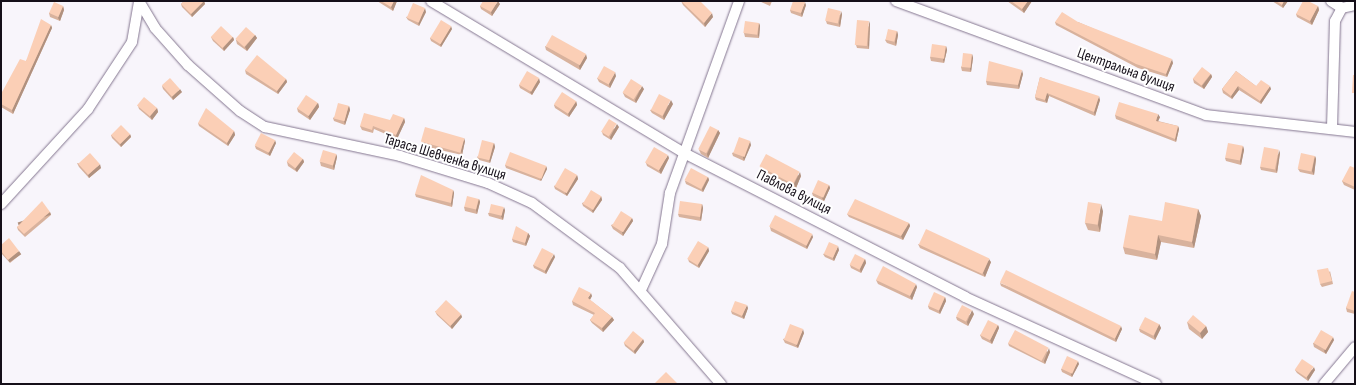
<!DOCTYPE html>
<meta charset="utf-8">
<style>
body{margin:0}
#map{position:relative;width:1356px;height:385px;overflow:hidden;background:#f8f5fb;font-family:"Sofia Sans Condensed",sans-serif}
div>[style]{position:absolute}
.roads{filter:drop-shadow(0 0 1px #847690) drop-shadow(0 0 1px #847690)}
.minor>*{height:10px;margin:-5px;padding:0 5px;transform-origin:5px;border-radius:5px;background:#fff}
.wall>*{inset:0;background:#d8b29d}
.shaded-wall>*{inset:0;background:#b0917f;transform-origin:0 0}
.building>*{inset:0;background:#fbcfb6;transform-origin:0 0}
span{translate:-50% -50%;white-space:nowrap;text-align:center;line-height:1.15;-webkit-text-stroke:4px #fff;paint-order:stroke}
.street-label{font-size:15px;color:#150f19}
.frame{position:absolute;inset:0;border:2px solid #150f19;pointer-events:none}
</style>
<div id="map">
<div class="roads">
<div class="minor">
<div style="left:139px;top:1px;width:31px;rotate:59deg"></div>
<div style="left:155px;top:28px;width:50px;rotate:48.3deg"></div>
<div style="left:188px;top:65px;width:69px;rotate:41.5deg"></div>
<div style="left:240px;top:111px;width:30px;rotate:33deg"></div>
<div style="left:265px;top:127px;width:138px;rotate:12.1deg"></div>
<div style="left:400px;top:156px;width:92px;rotate:17.1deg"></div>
<div style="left:488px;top:183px;width:48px;rotate:24.4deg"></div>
<div style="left:532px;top:203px;width:109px;rotate:36.5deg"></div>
<div style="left:620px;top:268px;width:154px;rotate:49deg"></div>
<div style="left:431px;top:1px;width:297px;rotate:31deg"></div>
<div style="left:686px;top:154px;width:314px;rotate:27.1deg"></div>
<div style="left:965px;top:297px;width:210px;rotate:24.5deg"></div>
<div style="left:896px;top:1px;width:330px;rotate:20.2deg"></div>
<div style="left:1206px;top:115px;width:150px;rotate:6.5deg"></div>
<div style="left:1331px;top:1px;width:13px;rotate:32deg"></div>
<div style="left:1342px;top:8px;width:13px;rotate:-13deg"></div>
<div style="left:1332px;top:128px;width:107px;rotate:-88.4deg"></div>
<div style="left:1335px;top:21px;width:15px;rotate:-62deg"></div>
<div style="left:1px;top:204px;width:129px;rotate:-47.5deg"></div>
<div style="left:88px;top:109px;width:80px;rotate:-56.7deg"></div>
<div style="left:132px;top:42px;width:41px;rotate:-80.1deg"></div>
<div style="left:641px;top:290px;width:51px;rotate:-65.5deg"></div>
<div style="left:662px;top:244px;width:52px;rotate:-81.1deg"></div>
<div style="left:670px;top:193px;width:204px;rotate:-70.2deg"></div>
<div style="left:1324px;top:384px;width:48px;rotate:-50deg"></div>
</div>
</div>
<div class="wall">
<div style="clip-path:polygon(184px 1px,204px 1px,205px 4px,192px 17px,182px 7px,181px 4px)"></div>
<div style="clip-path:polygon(377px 1px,397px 1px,393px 11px)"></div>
<div style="clip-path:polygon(681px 1px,713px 17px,705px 27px,683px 5px)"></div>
<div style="clip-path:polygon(759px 1px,772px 1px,770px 6px)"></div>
<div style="clip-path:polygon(1007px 1px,1032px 1px,1024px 13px)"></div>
<div style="clip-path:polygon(1272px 1px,1288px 1px,1283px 8px)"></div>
<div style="clip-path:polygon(500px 4px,492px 16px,481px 9px,480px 6px)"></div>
<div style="clip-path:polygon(806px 5px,802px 17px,791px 13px,790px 10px)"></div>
<div style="clip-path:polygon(63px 6px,64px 10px,60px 21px,50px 17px,49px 13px)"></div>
<div style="clip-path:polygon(1318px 6px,1319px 10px,1312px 25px,1297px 17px,1296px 14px)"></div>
<div style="clip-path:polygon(426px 12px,419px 26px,408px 20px,406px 17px)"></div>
<div style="clip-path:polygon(842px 14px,840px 27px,827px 24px,826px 21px)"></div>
<div style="clip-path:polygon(1055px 22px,1078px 22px,1173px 63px,1167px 77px,1138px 68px,1056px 25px)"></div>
<div style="clip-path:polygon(759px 23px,760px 26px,759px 38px,745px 37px,744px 33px)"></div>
<div style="clip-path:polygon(870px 24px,869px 49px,857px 48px,856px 45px)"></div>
<div style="clip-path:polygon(51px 25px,52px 28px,13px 114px,1px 107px,1px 94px,26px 61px)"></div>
<div style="clip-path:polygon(452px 29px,441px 47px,431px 41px,430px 38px)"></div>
<div style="clip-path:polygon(897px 31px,898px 35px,896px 46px,887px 43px,885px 40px)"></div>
<div style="clip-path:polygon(255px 35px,257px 38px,247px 51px,237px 44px,236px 40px)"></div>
<div style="clip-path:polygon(211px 37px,233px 37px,234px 40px,224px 51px,213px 41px)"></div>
<div style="clip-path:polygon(545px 46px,587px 58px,580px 70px,546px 50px)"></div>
<div style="clip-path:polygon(946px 46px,947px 50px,944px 63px,931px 61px,930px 57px)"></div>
<div style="clip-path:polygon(972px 54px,973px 58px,971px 72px,962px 71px,961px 67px)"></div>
<div style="clip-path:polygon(245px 70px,286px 79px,287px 82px,278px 94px,246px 74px)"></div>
<div style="clip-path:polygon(1236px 71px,1256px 86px,1271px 89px,1261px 104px,1239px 90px,1232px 99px,1223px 93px,1222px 89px)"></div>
<div style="clip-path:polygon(1023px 74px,1019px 89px,987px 85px,986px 81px)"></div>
<div style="clip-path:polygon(1211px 74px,1212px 77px,1204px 89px,1194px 83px,1193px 79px)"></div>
<div style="clip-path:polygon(616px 76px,610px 88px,599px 82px,597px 78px)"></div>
<div style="clip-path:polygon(1040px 77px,1100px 100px,1095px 116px,1049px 96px,1047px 103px,1036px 100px,1035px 97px)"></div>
<div style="clip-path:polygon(540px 82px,532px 95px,520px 88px,519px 85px)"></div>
<div style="clip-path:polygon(162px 86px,182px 92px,173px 100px,163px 89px)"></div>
<div style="clip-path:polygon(644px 89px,636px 103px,625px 97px,623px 93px)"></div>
<div style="clip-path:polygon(576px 101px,577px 105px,569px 117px,555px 108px,554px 105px)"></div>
<div style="clip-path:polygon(318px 103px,319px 107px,310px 120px,298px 112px,297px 108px)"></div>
<div style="clip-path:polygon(673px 104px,664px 120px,652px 113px,650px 110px)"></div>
<div style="clip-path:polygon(138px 106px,157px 108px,158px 112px,152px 120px,139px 109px)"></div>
<div style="clip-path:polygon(349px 106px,350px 110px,345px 125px,334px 121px,333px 118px)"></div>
<div style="clip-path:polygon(1115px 115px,1160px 117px,1158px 121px,1178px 126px,1179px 129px,1176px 142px,1116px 119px)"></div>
<div style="clip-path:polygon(404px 118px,405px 122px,397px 139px,374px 129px,373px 133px,362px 130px,360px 126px)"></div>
<div style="clip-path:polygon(198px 123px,234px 131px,235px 135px,228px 146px,199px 126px)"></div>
<div style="clip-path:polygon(619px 127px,611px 140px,603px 135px,602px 132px)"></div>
<div style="clip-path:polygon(718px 130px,720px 133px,708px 158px,701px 154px,699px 150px)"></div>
<div style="clip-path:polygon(130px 134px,131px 137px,121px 147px,112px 138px,111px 135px)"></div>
<div style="clip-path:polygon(465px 141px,462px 155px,423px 146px,422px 142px)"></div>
<div style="clip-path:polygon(276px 143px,270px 156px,256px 149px,255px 146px)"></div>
<div style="clip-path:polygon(494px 143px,495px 147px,490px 163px,479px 160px,477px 157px)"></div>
<div style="clip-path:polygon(751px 145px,744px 161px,733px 156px,732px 153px)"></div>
<div style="clip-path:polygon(1243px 146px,1244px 150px,1241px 165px,1226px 161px,1225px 158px)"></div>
<div style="clip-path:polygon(1280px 153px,1277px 173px,1261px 170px,1260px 167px)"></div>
<div style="clip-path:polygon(336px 154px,337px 157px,334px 170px,321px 166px,320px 162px)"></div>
<div style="clip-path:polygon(1315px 156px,1316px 159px,1314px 175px,1300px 172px,1298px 169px)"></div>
<div style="clip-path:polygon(669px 158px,661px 174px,647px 166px,646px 163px)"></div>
<div style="clip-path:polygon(303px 159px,304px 162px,297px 172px,288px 166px,287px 162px)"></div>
<div style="clip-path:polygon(77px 163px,101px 168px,89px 178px,79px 167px)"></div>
<div style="clip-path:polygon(505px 165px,546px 166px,547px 169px,541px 181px,506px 168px)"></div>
<div style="clip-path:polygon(760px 167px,801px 176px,796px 188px,761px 170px)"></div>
<div style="clip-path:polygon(1355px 168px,1355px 190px,1344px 185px,1342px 181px)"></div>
<div style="clip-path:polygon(577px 175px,578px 179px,567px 196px,555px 189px,554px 186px)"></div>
<div style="clip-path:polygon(708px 177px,709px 180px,703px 192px,686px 184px,685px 181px)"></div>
<div style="clip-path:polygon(829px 185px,830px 188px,824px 201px,813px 196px,812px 193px)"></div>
<div style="clip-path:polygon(453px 190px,454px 193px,452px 207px,416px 197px,415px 194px)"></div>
<div style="clip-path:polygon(601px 196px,602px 200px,593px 213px,583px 206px,582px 203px)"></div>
<div style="clip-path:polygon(479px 199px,480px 202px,477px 214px,465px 211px,464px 207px)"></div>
<div style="clip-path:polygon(702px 204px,703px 208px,701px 221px,679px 217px,678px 214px)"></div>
<div style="clip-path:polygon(1198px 209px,1201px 216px,1194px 248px,1161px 242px,1157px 260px,1125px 254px,1123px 247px,1162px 221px)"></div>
<div style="clip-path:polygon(505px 210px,503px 220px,489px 216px,488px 213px)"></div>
<div style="clip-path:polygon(1103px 211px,1100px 232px,1088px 230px,1085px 223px)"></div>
<div style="clip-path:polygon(50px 212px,51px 215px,25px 237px,18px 230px,17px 227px)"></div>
<div style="clip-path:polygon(847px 214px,909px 223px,910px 226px,903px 240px,849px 217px)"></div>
<div style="clip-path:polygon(632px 218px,633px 221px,623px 236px,613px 229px,611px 225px)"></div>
<div style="clip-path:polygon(770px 227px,813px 237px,807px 249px,771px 231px)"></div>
<div style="clip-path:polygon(528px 233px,530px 236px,526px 246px,513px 242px,512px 239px)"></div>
<div style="clip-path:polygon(918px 244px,991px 262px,985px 277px,920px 248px)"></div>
<div style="clip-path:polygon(1px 245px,21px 254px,10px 263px,1px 253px)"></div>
<div style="clip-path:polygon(708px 247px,709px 251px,699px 268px,689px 262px,688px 259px)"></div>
<div style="clip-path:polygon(839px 250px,834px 261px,825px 257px,823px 254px)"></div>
<div style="clip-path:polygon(555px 257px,546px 274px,534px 268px,533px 265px)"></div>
<div style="clip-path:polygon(865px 259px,866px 263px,861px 273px,851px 268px,850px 265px)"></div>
<div style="clip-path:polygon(1330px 271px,1333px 284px,1322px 287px,1320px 284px)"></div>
<div style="clip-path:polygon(876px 280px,917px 287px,912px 300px,878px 284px)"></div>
<div style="clip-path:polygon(1000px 283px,1122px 329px,1116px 342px,1001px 286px)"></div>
<div style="clip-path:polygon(1355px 292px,1355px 314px,1347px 312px,1346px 308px)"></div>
<div style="clip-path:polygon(592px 296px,590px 300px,612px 317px,614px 320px,603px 332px,592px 323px,590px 320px,594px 315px,573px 305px,572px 301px)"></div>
<div style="clip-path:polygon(945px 297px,946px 301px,940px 314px,929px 309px,928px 306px)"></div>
<div style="clip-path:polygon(748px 308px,744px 319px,732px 314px,731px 311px)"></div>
<div style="clip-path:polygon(435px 311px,462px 317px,452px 329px,437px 315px)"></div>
<div style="clip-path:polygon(974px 314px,968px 326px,957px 320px,956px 317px)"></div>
<div style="clip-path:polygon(1187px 322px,1206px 326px,1208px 332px,1202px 339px,1189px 329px)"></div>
<div style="clip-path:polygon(1159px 324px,1161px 328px,1155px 340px,1140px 332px,1139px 329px)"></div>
<div style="clip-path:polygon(998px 325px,999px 328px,992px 344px,982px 339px,980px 335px)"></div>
<div style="clip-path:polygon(804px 333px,798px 348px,785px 343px,783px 339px)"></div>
<div style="clip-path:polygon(643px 339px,644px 342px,635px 354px,625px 346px,624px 343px)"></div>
<div style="clip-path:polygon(1334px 340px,1326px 354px,1314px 347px,1313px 343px)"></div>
<div style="clip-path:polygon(1008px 343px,1050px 352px,1045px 364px,1009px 346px)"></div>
<div style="clip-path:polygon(1079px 364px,1072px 377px,1062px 372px,1061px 369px)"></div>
<div style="clip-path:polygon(1295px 370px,1315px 370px,1308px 381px,1297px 373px)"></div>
</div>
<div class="shaded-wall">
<div style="clip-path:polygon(204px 1px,205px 4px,192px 17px,191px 14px)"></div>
<div style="clip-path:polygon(394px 1px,397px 1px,393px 11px,391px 7px)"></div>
<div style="clip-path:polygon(498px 1px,500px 4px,492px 16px,491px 12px)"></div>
<div style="clip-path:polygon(1028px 1px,1032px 1px,1024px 13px,1022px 9px)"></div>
<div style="clip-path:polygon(1284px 1px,1288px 1px,1283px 8px,1282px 5px)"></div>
<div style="clip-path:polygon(805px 2px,806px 5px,802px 17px,801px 13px)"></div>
<div style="clip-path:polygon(63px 6px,64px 10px,60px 21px,58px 18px)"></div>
<div style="clip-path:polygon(1318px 6px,1319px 10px,1312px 25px,1310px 21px)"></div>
<div style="clip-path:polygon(425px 8px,426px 12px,419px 26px,418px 22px)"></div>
<div style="clip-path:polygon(841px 11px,842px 14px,840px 27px,839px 23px)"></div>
<div style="clip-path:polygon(712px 13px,713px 17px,705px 27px,704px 23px)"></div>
<div style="clip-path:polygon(869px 21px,870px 24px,869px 49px,868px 45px)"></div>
<div style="clip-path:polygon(759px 23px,760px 26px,759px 38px,758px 35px)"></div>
<div style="clip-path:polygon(51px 25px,52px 28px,13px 114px,12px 110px)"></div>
<div style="clip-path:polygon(451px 26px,452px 29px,441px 47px,440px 44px)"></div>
<div style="clip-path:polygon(897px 31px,898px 35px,896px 46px,895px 42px)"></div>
<div style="clip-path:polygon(255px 35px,257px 38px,247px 51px,245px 47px)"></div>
<div style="clip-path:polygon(233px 37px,234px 40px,224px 51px,223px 48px)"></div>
<div style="clip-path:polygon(946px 46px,947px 50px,944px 63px,943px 60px)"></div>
<div style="clip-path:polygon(586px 54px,587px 58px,580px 70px,579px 66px)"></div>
<div style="clip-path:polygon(972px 54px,973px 58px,971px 72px,970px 69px)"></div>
<div style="clip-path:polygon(1172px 59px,1173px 63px,1167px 77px,1166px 74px)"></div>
<div style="clip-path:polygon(1022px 70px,1023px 74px,1019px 89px,1018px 85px)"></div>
<div style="clip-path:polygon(615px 72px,616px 76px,610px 88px,609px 84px)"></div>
<div style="clip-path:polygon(1211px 74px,1212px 77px,1204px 89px,1202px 86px)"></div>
<div style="clip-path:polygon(539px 78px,540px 82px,532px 95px,530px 92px)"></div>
<div style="clip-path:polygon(286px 79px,287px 82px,278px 94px,277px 91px)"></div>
<div style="clip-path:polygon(642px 86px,644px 89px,636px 103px,635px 100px)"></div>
<div style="clip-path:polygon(1238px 86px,1239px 90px,1232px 99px,1231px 96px)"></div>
<div style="clip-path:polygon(1270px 86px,1271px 89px,1261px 104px,1260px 101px)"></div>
<div style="clip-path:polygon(180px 89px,182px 92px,173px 100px,172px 97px)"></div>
<div style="clip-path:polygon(1047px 93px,1049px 96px,1047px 103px,1045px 100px)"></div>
<div style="clip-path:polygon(1099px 96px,1100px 100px,1095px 116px,1094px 112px)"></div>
<div style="clip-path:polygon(671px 100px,673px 104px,664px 120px,663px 116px)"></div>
<div style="clip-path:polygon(576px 101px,577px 105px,569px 117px,568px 113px)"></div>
<div style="clip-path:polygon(318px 103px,319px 107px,310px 120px,308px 116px)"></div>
<div style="clip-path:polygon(349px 106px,350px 110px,345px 125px,344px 121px)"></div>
<div style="clip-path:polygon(157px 108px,158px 112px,152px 120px,150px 116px)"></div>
<div style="clip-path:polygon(1158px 114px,1160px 117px,1157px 124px,1156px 121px)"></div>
<div style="clip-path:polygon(404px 118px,405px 122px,397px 139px,396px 135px)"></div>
<div style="clip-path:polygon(617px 124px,619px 127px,611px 140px,610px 137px)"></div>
<div style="clip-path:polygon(1178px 126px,1179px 129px,1176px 142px,1175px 139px)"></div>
<div style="clip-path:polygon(718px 130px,720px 133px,708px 158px,707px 154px)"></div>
<div style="clip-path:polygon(234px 131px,235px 135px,228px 146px,227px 143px)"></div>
<div style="clip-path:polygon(130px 134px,131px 137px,121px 147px,120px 144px)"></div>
<div style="clip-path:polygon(464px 138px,465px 141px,462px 155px,461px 151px)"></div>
<div style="clip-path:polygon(275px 140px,276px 143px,270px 156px,268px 153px)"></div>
<div style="clip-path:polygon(750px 141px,751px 145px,744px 161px,743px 157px)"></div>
<div style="clip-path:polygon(494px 143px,495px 147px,490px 163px,489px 160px)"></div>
<div style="clip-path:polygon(1243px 146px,1244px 150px,1241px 165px,1240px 161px)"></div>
<div style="clip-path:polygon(1279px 150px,1280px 153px,1277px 173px,1276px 170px)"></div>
<div style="clip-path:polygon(336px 154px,337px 157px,334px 170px,333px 166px)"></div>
<div style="clip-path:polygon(668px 155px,669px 158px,661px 174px,659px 170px)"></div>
<div style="clip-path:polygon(1315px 156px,1316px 159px,1314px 175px,1312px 171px)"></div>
<div style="clip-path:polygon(303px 159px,304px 162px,297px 172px,295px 169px)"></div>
<div style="clip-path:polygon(100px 164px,101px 168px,89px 178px,88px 175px)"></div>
<div style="clip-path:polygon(546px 166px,547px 169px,541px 181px,540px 178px)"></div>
<div style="clip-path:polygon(800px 172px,801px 176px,796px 188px,794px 184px)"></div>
<div style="clip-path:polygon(577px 175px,578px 179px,567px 196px,565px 193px)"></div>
<div style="clip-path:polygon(708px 177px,709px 180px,703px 192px,702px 189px)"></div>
<div style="clip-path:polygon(829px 185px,830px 188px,824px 201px,822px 198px)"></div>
<div style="clip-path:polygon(453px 190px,454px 193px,452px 207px,451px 203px)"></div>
<div style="clip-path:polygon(601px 196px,602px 200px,593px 213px,592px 210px)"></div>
<div style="clip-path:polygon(479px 199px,480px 202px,477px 214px,476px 210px)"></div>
<div style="clip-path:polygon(702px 204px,703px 208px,701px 221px,700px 218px)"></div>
<div style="clip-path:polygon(1101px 204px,1103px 211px,1100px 232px,1098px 225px)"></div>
<div style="clip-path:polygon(504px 207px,505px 210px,503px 220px,501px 216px)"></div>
<div style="clip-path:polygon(1198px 209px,1201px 216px,1194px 248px,1192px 242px)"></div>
<div style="left:50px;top:212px;width:3px;height:34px;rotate:72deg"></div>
<div style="clip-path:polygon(632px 218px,633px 221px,623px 236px,622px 232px)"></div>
<div style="clip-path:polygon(909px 223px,910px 226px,903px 240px,901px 236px)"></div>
<div style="clip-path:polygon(528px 233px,530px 236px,526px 246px,525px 243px)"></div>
<div style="clip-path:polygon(812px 234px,813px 237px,807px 249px,806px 246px)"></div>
<div style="clip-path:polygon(1158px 235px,1161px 242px,1157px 260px,1155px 254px)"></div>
<div style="clip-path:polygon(838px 246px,839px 250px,834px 261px,833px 258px)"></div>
<div style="clip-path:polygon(708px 247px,709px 251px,699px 268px,698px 265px)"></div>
<div style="left:19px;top:251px;width:4px;height:14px;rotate:56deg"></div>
<div style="clip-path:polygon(554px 254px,555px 257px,546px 274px,545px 271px)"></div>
<div style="clip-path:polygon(865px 259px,866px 263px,861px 273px,860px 269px)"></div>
<div style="clip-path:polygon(989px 259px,991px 262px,985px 277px,983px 273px)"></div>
<div style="clip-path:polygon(916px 284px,917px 287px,912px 300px,910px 296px)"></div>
<div style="clip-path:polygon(591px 293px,592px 296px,589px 301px,588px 298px)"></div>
<div style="clip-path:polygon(945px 297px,946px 301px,940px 314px,939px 311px)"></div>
<div style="clip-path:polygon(747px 305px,748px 308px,744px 319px,742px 316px)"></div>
<div style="clip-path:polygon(972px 310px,974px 314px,968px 326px,967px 322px)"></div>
<div style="clip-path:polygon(461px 314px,462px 317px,452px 329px,450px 325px)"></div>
<div style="clip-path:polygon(612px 317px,614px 320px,603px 332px,602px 328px)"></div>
<div style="clip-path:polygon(1159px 324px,1161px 328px,1155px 340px,1154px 336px)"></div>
<div style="clip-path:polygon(998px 325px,999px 328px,992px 344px,990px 340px)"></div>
<div style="clip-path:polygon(1121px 326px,1122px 329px,1116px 342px,1115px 338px)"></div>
<div style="clip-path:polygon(1206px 326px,1208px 332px,1202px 339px,1200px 333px)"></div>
<div style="clip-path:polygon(803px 329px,804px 333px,798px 348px,796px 345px)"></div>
<div style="clip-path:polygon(1333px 337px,1334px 340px,1326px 354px,1324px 351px)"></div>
<div style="clip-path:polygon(643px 339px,644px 342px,635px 354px,634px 351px)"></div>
<div style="clip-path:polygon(1049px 348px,1050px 352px,1045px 364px,1044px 361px)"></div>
<div style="clip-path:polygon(1078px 361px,1079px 364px,1072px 377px,1071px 374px)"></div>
<div style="clip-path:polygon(1314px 367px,1315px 370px,1308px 381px,1307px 377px)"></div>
</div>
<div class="building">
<div style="clip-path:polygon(184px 1px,204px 1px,191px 14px,181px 4px)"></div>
<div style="clip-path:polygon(381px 1px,394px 1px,391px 7px)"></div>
<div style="clip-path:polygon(483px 1px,498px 1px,491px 12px,480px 6px)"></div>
<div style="clip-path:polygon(681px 1px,700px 1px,712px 13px,704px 23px)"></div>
<div style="clip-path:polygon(793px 1px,805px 2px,801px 13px,790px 10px)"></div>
<div style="clip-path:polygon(1011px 1px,1028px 1px,1022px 9px)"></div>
<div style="clip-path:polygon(1276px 1px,1284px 1px,1282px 5px)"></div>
<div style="clip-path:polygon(1303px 1px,1308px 1px,1318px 6px,1310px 21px,1296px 14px)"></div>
<div style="left:54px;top:2px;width:10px;height:12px;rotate:24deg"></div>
<div style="left:413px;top:3px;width:13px;height:16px;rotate:23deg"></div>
<div style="left:828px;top:8px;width:13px;height:13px;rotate:13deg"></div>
<div style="clip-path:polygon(1062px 12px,1078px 22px,1172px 59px,1166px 74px,1136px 64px,1055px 22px)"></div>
<div style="clip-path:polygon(41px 19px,51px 25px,12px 110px,1px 104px,1px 94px,20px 59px,26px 61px)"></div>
<div style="left:441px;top:20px;width:12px;height:21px;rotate:31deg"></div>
<div style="left:857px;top:20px;width:12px;height:25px;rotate:5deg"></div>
<div style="left:745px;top:21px;width:14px;height:12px;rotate:8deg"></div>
<div style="left:221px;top:26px;width:16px;height:15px;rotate:43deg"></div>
<div style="left:246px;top:27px;width:12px;height:16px;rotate:42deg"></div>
<div style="left:888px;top:29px;width:9px;height:11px;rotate:13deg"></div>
<div style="left:552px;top:35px;width:39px;height:13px;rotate:29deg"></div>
<div style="left:932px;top:44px;width:14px;height:13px;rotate:8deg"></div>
<div style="left:963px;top:53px;width:9px;height:14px;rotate:6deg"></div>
<div style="clip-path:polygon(257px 55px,286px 79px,277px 91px,245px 70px)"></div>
<div style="clip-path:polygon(989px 61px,1022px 70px,1018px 85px,986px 81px)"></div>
<div style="left:604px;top:66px;width:13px;height:14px;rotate:29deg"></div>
<div style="left:1202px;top:67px;width:11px;height:15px;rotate:38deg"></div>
<div style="left:527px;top:71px;width:14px;height:16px;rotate:30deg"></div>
<div style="clip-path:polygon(1236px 71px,1256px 86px,1261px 80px,1270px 86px,1260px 101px,1238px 86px,1231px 96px,1222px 89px)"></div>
<div style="clip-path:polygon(1353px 75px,1355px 75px,1355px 93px,1352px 93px)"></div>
<div style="clip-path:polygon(1040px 77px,1099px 96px,1094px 112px,1047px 93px,1045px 100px,1035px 97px)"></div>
<div style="left:170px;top:78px;width:15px;height:11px;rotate:48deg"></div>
<div style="left:631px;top:79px;width:13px;height:16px;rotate:32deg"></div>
<div style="left:562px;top:92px;width:17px;height:15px;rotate:33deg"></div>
<div style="left:659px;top:94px;width:13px;height:18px;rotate:27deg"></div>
<div style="left:306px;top:95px;width:14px;height:16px;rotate:34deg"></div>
<div style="left:144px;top:97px;width:17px;height:11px;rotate:40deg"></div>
<div style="clip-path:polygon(1119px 102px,1158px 114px,1156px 121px,1178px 126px,1175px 139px,1115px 115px)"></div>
<div style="left:338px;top:103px;width:11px;height:16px;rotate:15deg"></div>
<div style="clip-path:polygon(206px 108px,234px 131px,227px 143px,198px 123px)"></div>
<div style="clip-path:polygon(364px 113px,390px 120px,393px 114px,404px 118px,396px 135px,373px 126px,372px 130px,360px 126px)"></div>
<div style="left:609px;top:119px;width:9px;height:15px;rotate:32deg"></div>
<div style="left:121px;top:125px;width:13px;height:14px;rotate:45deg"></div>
<div style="left:710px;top:126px;width:9px;height:26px;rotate:27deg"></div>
<div style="left:425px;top:127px;width:41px;height:15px;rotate:16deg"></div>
<div style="left:261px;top:133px;width:16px;height:14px;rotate:27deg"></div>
<div style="left:739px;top:137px;width:12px;height:17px;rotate:20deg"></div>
<div style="left:482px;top:140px;width:12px;height:18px;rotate:14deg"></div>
<div style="left:1228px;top:143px;width:15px;height:15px;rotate:11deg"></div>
<div style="left:654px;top:147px;width:16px;height:18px;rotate:30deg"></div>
<div style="left:1264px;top:147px;width:15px;height:20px;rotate:11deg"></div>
<div style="left:323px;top:150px;width:14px;height:12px;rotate:17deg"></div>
<div style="left:294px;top:152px;width:11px;height:12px;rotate:38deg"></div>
<div style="left:510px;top:152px;width:39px;height:14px;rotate:21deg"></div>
<div style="left:90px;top:153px;width:15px;height:16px;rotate:48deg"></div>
<div style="left:1301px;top:153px;width:14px;height:16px;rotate:12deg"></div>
<div style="left:766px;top:154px;width:38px;height:14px;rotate:28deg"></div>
<div style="clip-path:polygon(1350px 166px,1355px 168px,1355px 187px,1342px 181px)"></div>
<div style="left:565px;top:168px;width:14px;height:21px;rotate:30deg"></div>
<div style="left:691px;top:168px;width:19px;height:14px;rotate:28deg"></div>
<div style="clip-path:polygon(421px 175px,453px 190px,451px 203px,415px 194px)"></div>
<div style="left:818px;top:180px;width:12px;height:14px;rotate:24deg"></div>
<div style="left:591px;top:190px;width:12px;height:16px;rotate:31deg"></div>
<div style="left:467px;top:196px;width:12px;height:11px;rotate:14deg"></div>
<div style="clip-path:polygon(855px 199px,909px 223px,901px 236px,847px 214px)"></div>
<div style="clip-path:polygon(42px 201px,50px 212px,24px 234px,17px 227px)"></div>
<div style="left:680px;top:201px;width:22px;height:13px;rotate:8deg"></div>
<div style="left:1088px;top:202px;width:13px;height:21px;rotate:9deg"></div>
<div style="clip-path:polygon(1165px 202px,1198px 209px,1192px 242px,1158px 235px,1155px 254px,1123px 247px,1129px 215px,1162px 221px)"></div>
<div style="left:491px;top:204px;width:13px;height:9px;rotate:13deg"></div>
<div style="left:621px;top:211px;width:13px;height:17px;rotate:32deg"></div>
<div style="left:775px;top:215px;width:42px;height:13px;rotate:27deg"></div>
<div style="clip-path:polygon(516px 226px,528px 233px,525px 243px,512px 239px)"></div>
<div style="left:926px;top:229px;width:70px;height:17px;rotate:25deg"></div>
<div style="clip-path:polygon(9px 238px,19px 251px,8px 260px,1px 251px,1px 245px)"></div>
<div style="left:698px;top:241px;width:12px;height:21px;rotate:31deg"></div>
<div style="left:829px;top:242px;width:10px;height:13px;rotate:24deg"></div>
<div style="left:542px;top:248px;width:13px;height:19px;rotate:27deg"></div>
<div style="left:855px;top:254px;width:11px;height:12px;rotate:27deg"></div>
<div style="clip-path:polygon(883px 266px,916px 284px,910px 296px,876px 280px)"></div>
<div style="clip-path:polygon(1328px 268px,1332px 281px,1320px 284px,1317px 270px)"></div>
<div style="left:1006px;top:270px;width:128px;height:14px;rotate:26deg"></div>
<div style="clip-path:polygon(579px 287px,591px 293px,588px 298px,612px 317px,602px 328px,590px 320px,595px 313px,572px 301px)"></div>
<div style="clip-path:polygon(1352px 291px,1355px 292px,1355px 311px,1346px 308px)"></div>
<div style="left:934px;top:292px;width:12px;height:15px;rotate:24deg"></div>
<div style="left:446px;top:300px;width:21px;height:16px;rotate:43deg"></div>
<div style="clip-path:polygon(735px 301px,747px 305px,742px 316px,731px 311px)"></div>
<div style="left:962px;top:305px;width:11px;height:13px;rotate:27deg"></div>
<div style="left:1193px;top:315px;width:17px;height:9px;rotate:40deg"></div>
<div style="left:1145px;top:317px;width:16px;height:13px;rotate:27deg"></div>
<div style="left:988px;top:320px;width:11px;height:17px;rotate:27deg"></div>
<div style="left:790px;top:324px;width:14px;height:17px;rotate:21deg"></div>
<div style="left:1015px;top:330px;width:38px;height:15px;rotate:28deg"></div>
<div style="left:1321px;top:330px;width:14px;height:15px;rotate:30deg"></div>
<div style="left:633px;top:331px;width:13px;height:15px;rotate:39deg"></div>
<div style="left:1067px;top:356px;width:12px;height:14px;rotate:24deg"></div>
<div style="left:1302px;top:359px;width:14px;height:13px;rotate:34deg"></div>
<div style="clip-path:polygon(666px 372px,677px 383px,677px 384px,654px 384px)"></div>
</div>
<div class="street-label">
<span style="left:1126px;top:70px;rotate:20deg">Центральна вулиця</span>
<span style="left:445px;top:157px;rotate:17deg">Тараса Шевченка вулиця</span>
<span style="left:794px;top:192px;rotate:27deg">Павлова вулиця</span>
</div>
<div class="frame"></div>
</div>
